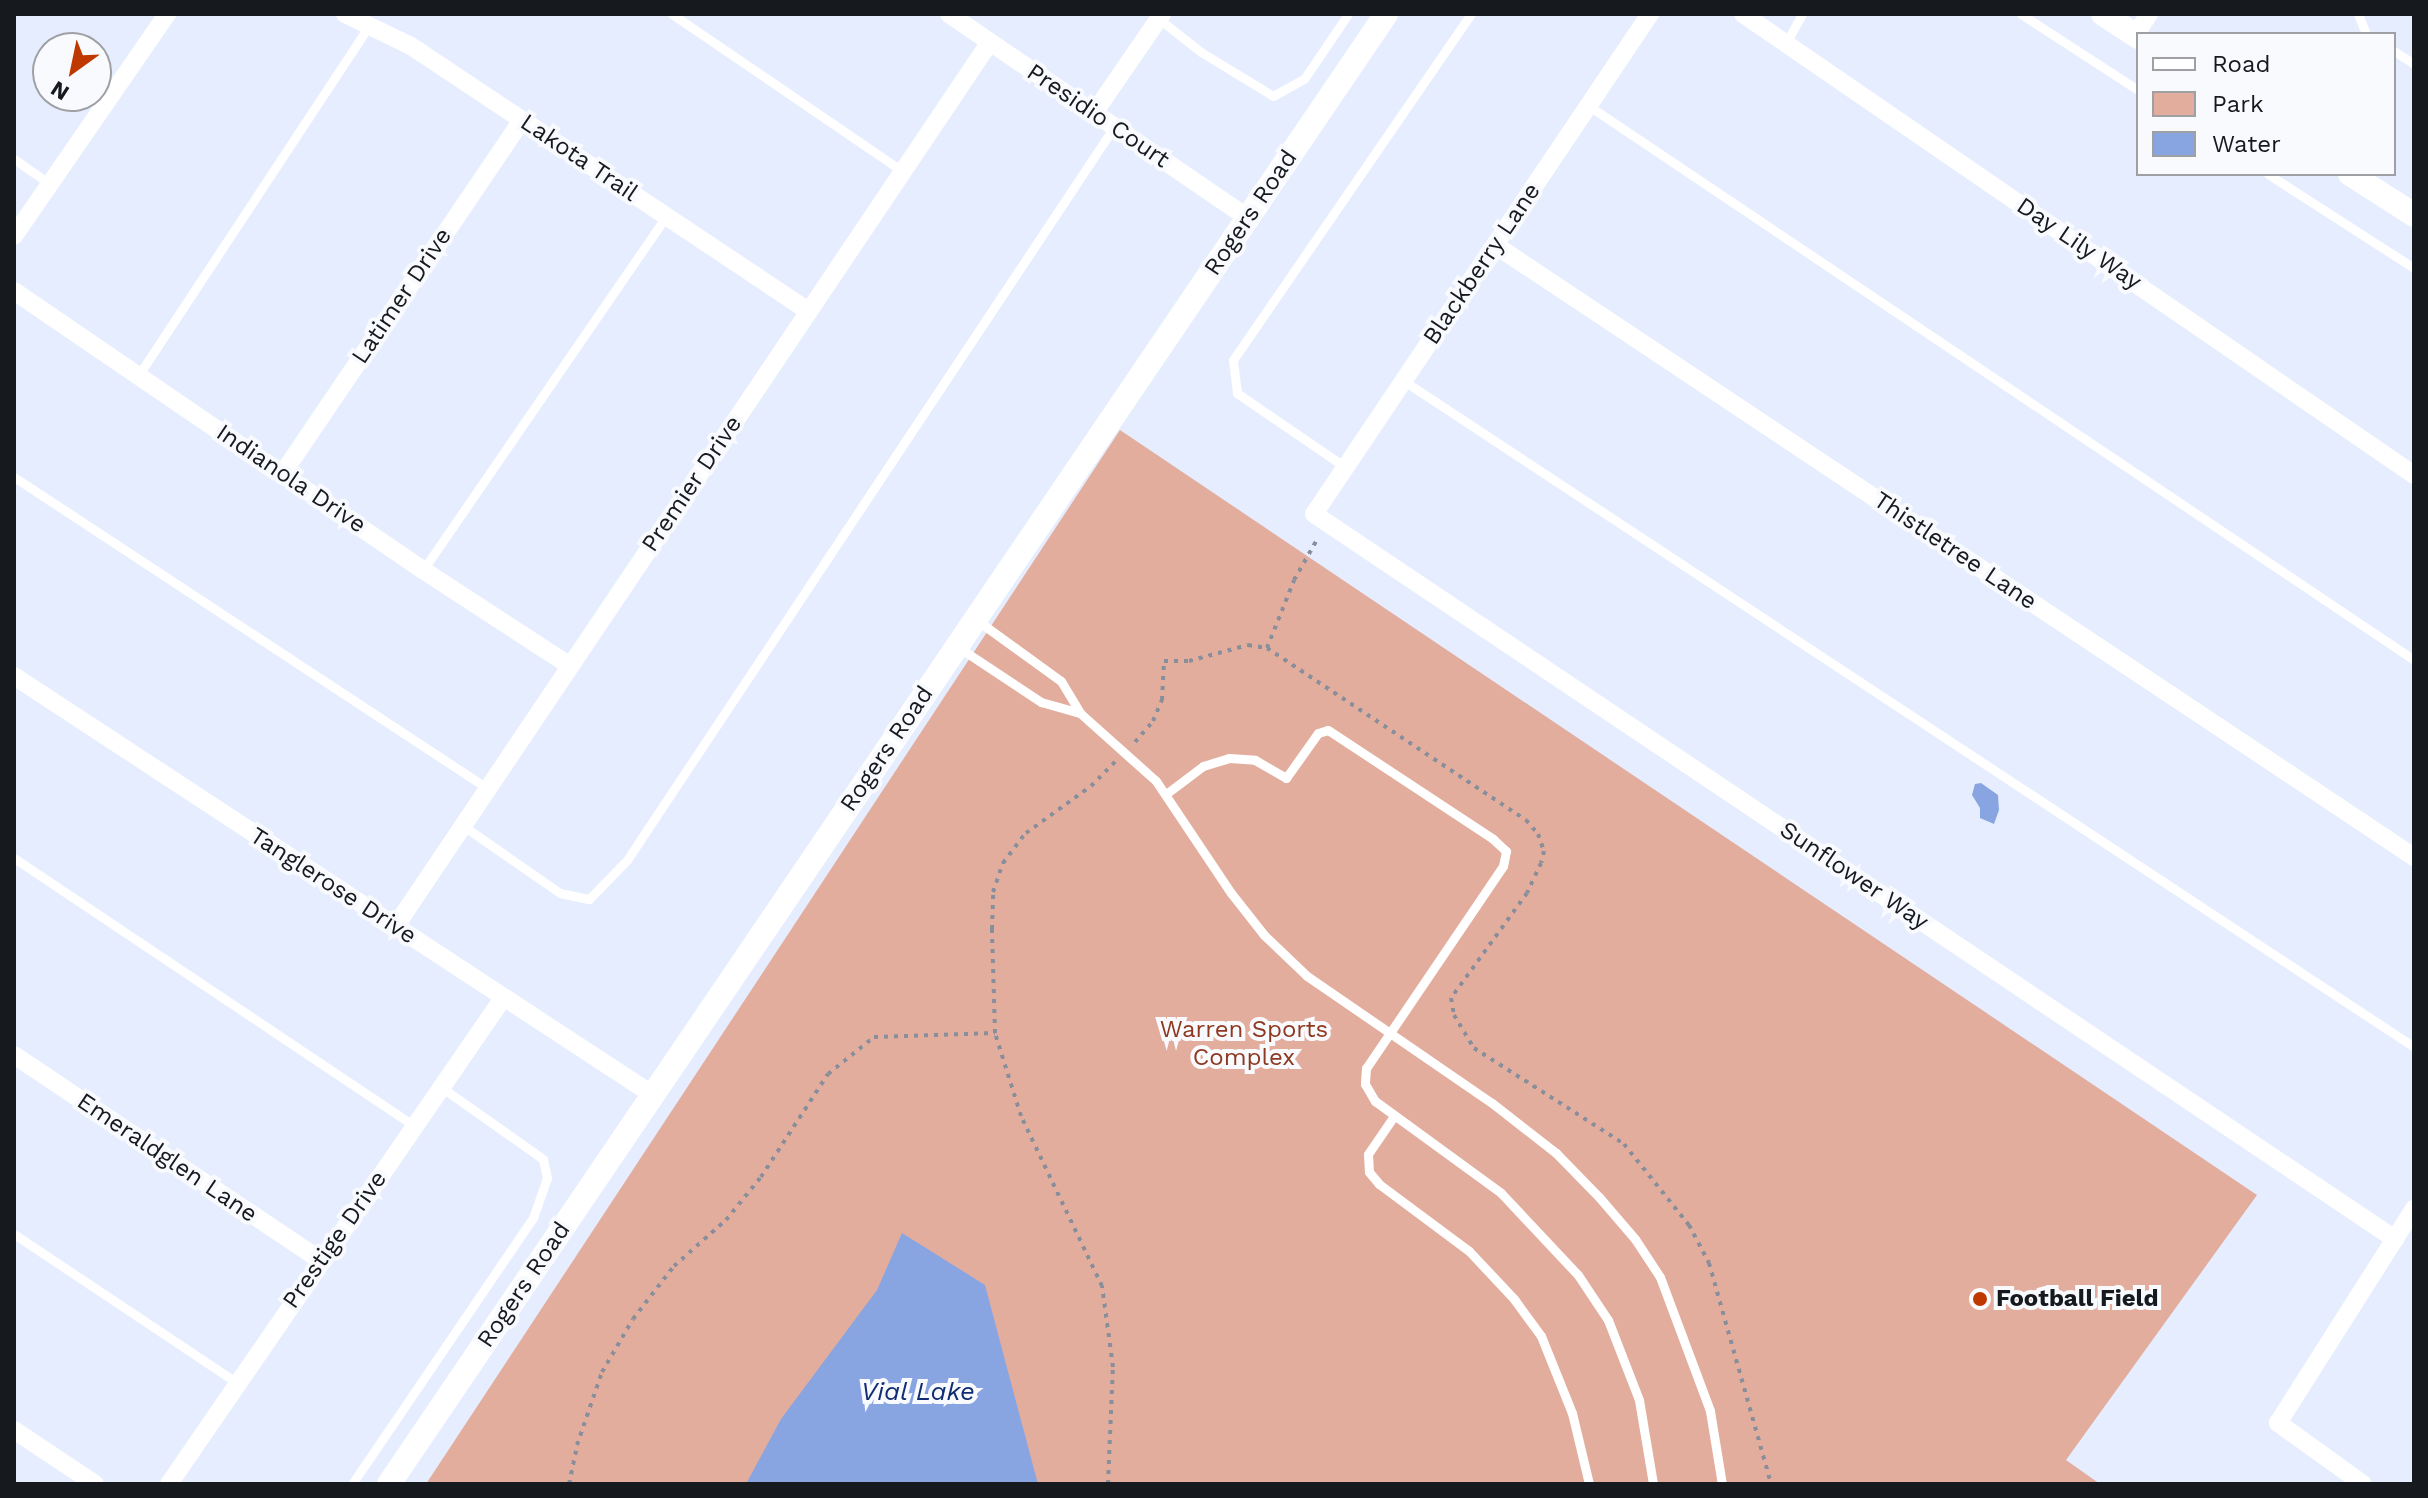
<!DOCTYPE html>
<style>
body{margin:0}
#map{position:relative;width:2428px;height:1498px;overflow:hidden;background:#e5edfe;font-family:"Work Sans",sans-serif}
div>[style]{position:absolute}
.green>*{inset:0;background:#e3ad9e}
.water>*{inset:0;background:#88a5e1}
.path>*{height:4px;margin-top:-2px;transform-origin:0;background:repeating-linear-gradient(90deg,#888e9a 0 4px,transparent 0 10px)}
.lane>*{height:9px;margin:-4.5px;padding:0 4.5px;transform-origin:4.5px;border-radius:4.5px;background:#fff}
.street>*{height:18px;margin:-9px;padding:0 9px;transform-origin:9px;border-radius:9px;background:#fff}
.secondary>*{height:24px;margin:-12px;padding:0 12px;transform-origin:12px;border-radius:12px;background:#fff}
.dots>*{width:22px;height:22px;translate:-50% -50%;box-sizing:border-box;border:4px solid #f9fafe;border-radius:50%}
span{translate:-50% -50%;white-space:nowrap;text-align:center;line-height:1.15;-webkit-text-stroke:8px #f9fafe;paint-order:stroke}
.street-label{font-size:24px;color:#16191e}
.park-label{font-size:24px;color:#8e381f}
.poi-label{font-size:24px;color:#16191e;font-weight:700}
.left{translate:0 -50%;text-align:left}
.water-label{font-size:26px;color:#112d72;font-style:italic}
.frame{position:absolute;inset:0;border:16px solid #16191e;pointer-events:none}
.legend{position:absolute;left:2136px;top:32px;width:260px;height:144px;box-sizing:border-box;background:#f9fafe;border:2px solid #9ea0a4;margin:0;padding:10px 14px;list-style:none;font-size:24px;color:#16191e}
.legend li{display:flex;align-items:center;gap:16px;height:40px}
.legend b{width:40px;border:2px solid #9ea0a4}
.north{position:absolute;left:32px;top:32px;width:80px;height:80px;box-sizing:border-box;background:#f9fafe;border:2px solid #9ea0a4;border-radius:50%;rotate:213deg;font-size:22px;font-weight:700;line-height:32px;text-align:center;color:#16191e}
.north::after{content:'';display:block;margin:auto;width:28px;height:36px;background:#bf3800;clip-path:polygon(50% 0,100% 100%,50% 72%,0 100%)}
</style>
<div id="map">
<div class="green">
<div style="clip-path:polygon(1120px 430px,2257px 1195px,2066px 1460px,2100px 1484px,426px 1484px)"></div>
</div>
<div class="water">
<div style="clip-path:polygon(1981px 783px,1998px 795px,1999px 810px,1994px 824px,1980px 818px,1980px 808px,1972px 795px,1975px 784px)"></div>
<div style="clip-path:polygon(902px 1233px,985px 1285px,1038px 1484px,746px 1484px,781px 1419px,877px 1290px)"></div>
</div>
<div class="path">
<div style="left:1267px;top:648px;width:73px;rotate:-68.3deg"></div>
<div style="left:1294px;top:580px;width:48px;rotate:-60.3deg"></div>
<div style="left:1135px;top:742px;width:28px;rotate:-49deg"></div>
<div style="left:1153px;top:721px;width:23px;rotate:-67deg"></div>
<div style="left:1162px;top:700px;width:39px;rotate:-87deg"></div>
<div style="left:1164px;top:661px;width:25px"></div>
<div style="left:1189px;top:661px;width:61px;rotate:-15.2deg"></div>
<div style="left:1248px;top:645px;width:19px;rotate:9deg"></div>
<div style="left:1267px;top:648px;width:311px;rotate:33.6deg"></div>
<div style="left:1526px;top:820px;width:18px;rotate:49deg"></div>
<div style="left:1538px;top:834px;width:18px;rotate:71deg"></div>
<div style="left:1544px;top:851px;width:12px;rotate:104deg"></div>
<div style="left:1541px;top:863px;width:33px;rotate:115deg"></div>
<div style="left:1527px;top:893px;width:130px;rotate:125.9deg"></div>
<div style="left:1451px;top:998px;width:17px;rotate:80deg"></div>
<div style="left:1454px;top:1015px;width:39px;rotate:59deg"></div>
<div style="left:1474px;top:1048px;width:178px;rotate:32.6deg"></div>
<div style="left:1624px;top:1144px;width:104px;rotate:51.3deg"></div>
<div style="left:1689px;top:1225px;width:43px;rotate:62.2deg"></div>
<div style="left:1709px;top:1263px;width:230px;rotate:74.3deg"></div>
<div style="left:569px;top:1484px;width:40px;rotate:-78deg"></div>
<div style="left:577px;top:1445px;width:77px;rotate:-71.1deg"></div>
<div style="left:602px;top:1372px;width:61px;rotate:-59.7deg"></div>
<div style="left:633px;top:1319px;width:67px;rotate:-52.3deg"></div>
<div style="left:674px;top:1266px;width:69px;rotate:-41.5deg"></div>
<div style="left:726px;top:1220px;width:55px;rotate:-50.9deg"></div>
<div style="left:761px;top:1177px;width:123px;rotate:-57deg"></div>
<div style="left:828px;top:1074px;width:59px;rotate:-38.8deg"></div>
<div style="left:874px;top:1037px;width:121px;rotate:-1.9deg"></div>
<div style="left:1108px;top:1484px;width:117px;rotate:-87.6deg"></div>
<div style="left:1113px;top:1367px;width:82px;rotate:-97.7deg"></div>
<div style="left:1102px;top:1286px;width:188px;rotate:-115.5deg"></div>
<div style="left:1021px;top:1116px;width:87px;rotate:-107.4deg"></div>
<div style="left:995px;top:1033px;width:104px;rotate:-91.7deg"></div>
<div style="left:992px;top:929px;width:37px;rotate:-88deg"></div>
<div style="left:993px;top:892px;width:31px;rotate:-71deg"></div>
<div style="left:1003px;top:863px;width:38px;rotate:-53deg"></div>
<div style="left:1026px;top:833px;width:80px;rotate:-35.9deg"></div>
<div style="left:1091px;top:786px;width:34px;rotate:-45deg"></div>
</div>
<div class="lane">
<div style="left:672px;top:14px;width:281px;rotate:34.3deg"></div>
<div style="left:2021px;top:14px;width:140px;rotate:33deg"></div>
<div style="left:2358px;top:14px;width:22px;rotate:68deg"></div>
<div style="left:1159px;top:19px;width:53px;rotate:38.2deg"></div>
<div style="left:1201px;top:52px;width:84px;rotate:31.4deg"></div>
<div style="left:1273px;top:96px;width:35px;rotate:-29deg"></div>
<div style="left:1304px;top:79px;width:78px;rotate:-55.9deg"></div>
<div style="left:1786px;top:43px;width:33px;rotate:-61deg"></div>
<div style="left:2394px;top:51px;width:24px;rotate:33deg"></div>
<div style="left:1589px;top:106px;width:994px;rotate:33.88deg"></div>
<div style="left:14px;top:159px;width:44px;rotate:34.8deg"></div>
<div style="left:2268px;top:174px;width:174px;rotate:32.8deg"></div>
<div style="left:138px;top:376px;width:419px;rotate:-56.6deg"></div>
<div style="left:1404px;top:381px;width:1210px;rotate:33.4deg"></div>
<div style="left:1345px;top:467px;width:131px;rotate:-145.6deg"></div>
<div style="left:1237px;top:393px;width:33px;rotate:-97deg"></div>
<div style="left:1233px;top:360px;width:420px;rotate:-55.5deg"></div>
<div style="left:14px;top:477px;width:566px;rotate:33.33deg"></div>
<div style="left:423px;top:570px;width:429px;rotate:-55.5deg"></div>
<div style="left:978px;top:621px;width:102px;rotate:35.9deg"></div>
<div style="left:1061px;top:681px;width:37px;rotate:59deg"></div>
<div style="left:1080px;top:713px;width:102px;rotate:41.8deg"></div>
<div style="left:1156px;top:781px;width:135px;rotate:56.2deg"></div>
<div style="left:1231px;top:893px;width:53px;rotate:51.8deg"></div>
<div style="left:1264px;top:935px;width:59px;rotate:43.6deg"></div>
<div style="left:1307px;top:976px;width:224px;rotate:34.5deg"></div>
<div style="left:1492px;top:1103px;width:81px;rotate:38deg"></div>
<div style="left:1556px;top:1153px;width:62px;rotate:45.7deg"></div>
<div style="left:1599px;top:1197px;width:55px;rotate:49.4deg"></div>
<div style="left:1635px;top:1239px;width:45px;rotate:56.7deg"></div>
<div style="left:1660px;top:1277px;width:143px;rotate:69.5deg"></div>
<div style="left:1710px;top:1411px;width:74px;rotate:80.7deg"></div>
<div style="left:958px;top:647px;width:100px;rotate:33.5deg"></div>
<div style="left:1041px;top:702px;width:41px;rotate:15.8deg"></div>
<div style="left:1166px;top:794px;width:46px;rotate:-37.1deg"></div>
<div style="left:1203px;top:766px;width:27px;rotate:-17deg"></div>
<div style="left:1229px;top:758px;width:26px;rotate:4deg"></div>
<div style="left:1255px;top:760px;width:36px;rotate:30deg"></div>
<div style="left:1286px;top:778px;width:55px;rotate:-54.6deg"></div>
<div style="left:1318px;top:733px;width:10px;rotate:-17deg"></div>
<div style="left:1328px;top:730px;width:198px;rotate:33.4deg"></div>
<div style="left:1493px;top:839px;width:18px;rotate:43deg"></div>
<div style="left:1506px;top:851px;width:15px;rotate:101deg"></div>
<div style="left:1503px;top:866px;width:244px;rotate:124.1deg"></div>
<div style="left:1366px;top:1068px;width:16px;rotate:94deg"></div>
<div style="left:1365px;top:1084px;width:20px;rotate:60deg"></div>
<div style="left:1375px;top:1101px;width:156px;rotate:36.1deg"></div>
<div style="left:1501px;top:1193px;width:112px;rotate:46.8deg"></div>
<div style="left:1578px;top:1275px;width:54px;rotate:56.3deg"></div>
<div style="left:1608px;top:1320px;width:86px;rotate:68.8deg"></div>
<div style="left:1639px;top:1400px;width:85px;rotate:80.5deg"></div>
<div style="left:462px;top:825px;width:119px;rotate:34.8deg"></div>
<div style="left:560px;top:893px;width:30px;rotate:12deg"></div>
<div style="left:589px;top:899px;width:54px;rotate:-45.7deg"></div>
<div style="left:627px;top:860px;width:880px;rotate:-56.4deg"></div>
<div style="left:14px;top:858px;width:481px;rotate:33.8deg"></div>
<div style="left:1394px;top:1116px;width:46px;rotate:124.4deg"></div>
<div style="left:1368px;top:1154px;width:18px;rotate:87deg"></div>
<div style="left:1369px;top:1172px;width:16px;rotate:50deg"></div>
<div style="left:1379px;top:1184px;width:112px;rotate:36.7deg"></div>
<div style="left:1469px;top:1251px;width:66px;rotate:46.8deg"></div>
<div style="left:1514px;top:1299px;width:46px;rotate:53.9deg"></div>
<div style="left:1541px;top:1336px;width:83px;rotate:68.1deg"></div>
<div style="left:1572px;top:1413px;width:73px;rotate:76.5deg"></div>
<div style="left:14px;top:1234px;width:268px;rotate:33.7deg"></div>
<div style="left:352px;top:1484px;width:322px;rotate:-55.8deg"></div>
<div style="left:533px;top:1218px;width:42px;rotate:-70.7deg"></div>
<div style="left:547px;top:1178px;width:19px;rotate:-102deg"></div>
<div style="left:543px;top:1159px;width:125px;rotate:-144.8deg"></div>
</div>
<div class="street">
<div style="left:345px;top:14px;width:73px;rotate:25.9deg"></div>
<div style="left:411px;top:46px;width:478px;rotate:33.7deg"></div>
<div style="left:949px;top:14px;width:362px;rotate:34.3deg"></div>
<div style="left:1650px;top:14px;width:602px;rotate:123.9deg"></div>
<div style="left:1314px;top:514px;width:1302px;rotate:33.85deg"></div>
<div style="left:1743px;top:14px;width:814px;rotate:34.49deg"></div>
<div style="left:2135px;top:35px;width:25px;rotate:-56deg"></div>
<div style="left:1094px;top:113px;width:120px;rotate:-55.5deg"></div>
<div style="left:14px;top:236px;width:270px;rotate:-55.4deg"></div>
<div style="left:1495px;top:245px;width:1104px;rotate:33.66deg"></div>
<div style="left:14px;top:291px;width:495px;rotate:34.3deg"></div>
<div style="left:423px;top:570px;width:174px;rotate:33.1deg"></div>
<div style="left:283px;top:473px;width:426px;rotate:-55.9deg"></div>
<div style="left:14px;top:676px;width:764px;rotate:33.25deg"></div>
<div style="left:395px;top:927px;width:1066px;rotate:-56.09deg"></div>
<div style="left:14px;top:1055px;width:368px;rotate:33.8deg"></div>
<div style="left:14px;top:1430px;width:97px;rotate:33.7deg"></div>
<div style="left:169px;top:1484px;width:590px;rotate:-55.5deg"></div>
<div style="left:2363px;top:1484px;width:105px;rotate:-144.3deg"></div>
<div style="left:2278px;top:1423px;width:254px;rotate:-57.6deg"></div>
</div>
<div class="secondary">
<div style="left:2103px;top:14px;width:42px;rotate:33.3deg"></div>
<div style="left:2350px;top:174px;width:76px;rotate:32.6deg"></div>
<div style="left:389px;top:1484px;width:1776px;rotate:-55.85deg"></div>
</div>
<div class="dots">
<div style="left:1980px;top:1299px;background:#bf3800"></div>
</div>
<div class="street-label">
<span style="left:1098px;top:116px;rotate:34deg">Presidio Court</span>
<span style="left:579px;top:158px;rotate:34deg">Lakota Trail</span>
<span style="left:1251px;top:213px;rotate:-56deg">Rogers Road</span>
<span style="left:2079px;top:244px;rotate:34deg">Day Lily Way</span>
<span style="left:1482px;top:264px;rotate:-56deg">Blackberry Lane</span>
<span style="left:402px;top:296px;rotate:-56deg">Latimer Drive</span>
<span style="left:291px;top:479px;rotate:34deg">Indianola Drive</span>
<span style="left:692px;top:484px;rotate:-56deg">Premier Drive</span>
<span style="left:1955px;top:551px;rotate:34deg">Thistletree Lane</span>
<span style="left:887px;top:749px;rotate:-56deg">Rogers Road</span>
<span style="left:1854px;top:876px;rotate:34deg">Sunflower Way</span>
<span style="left:333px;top:886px;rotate:33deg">Tanglerose Drive</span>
<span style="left:167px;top:1158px;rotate:34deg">Emeraldglen Lane</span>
<span style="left:335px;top:1240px;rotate:-55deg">Prestige Drive</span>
<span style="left:524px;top:1285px;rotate:-56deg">Rogers Road</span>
</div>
<div class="park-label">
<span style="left:1244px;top:1044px">Warren Sports<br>Complex</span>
</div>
<div class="poi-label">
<span class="left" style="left:1996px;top:1299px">Football Field</span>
</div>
<div class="water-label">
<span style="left:918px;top:1392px">Vial Lake</span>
</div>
<div class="frame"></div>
<ul class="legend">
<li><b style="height:10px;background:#fff"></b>Road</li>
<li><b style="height:22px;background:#e3ad9e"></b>Park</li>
<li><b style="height:22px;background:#88a5e1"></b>Water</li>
</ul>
<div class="north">N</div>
</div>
